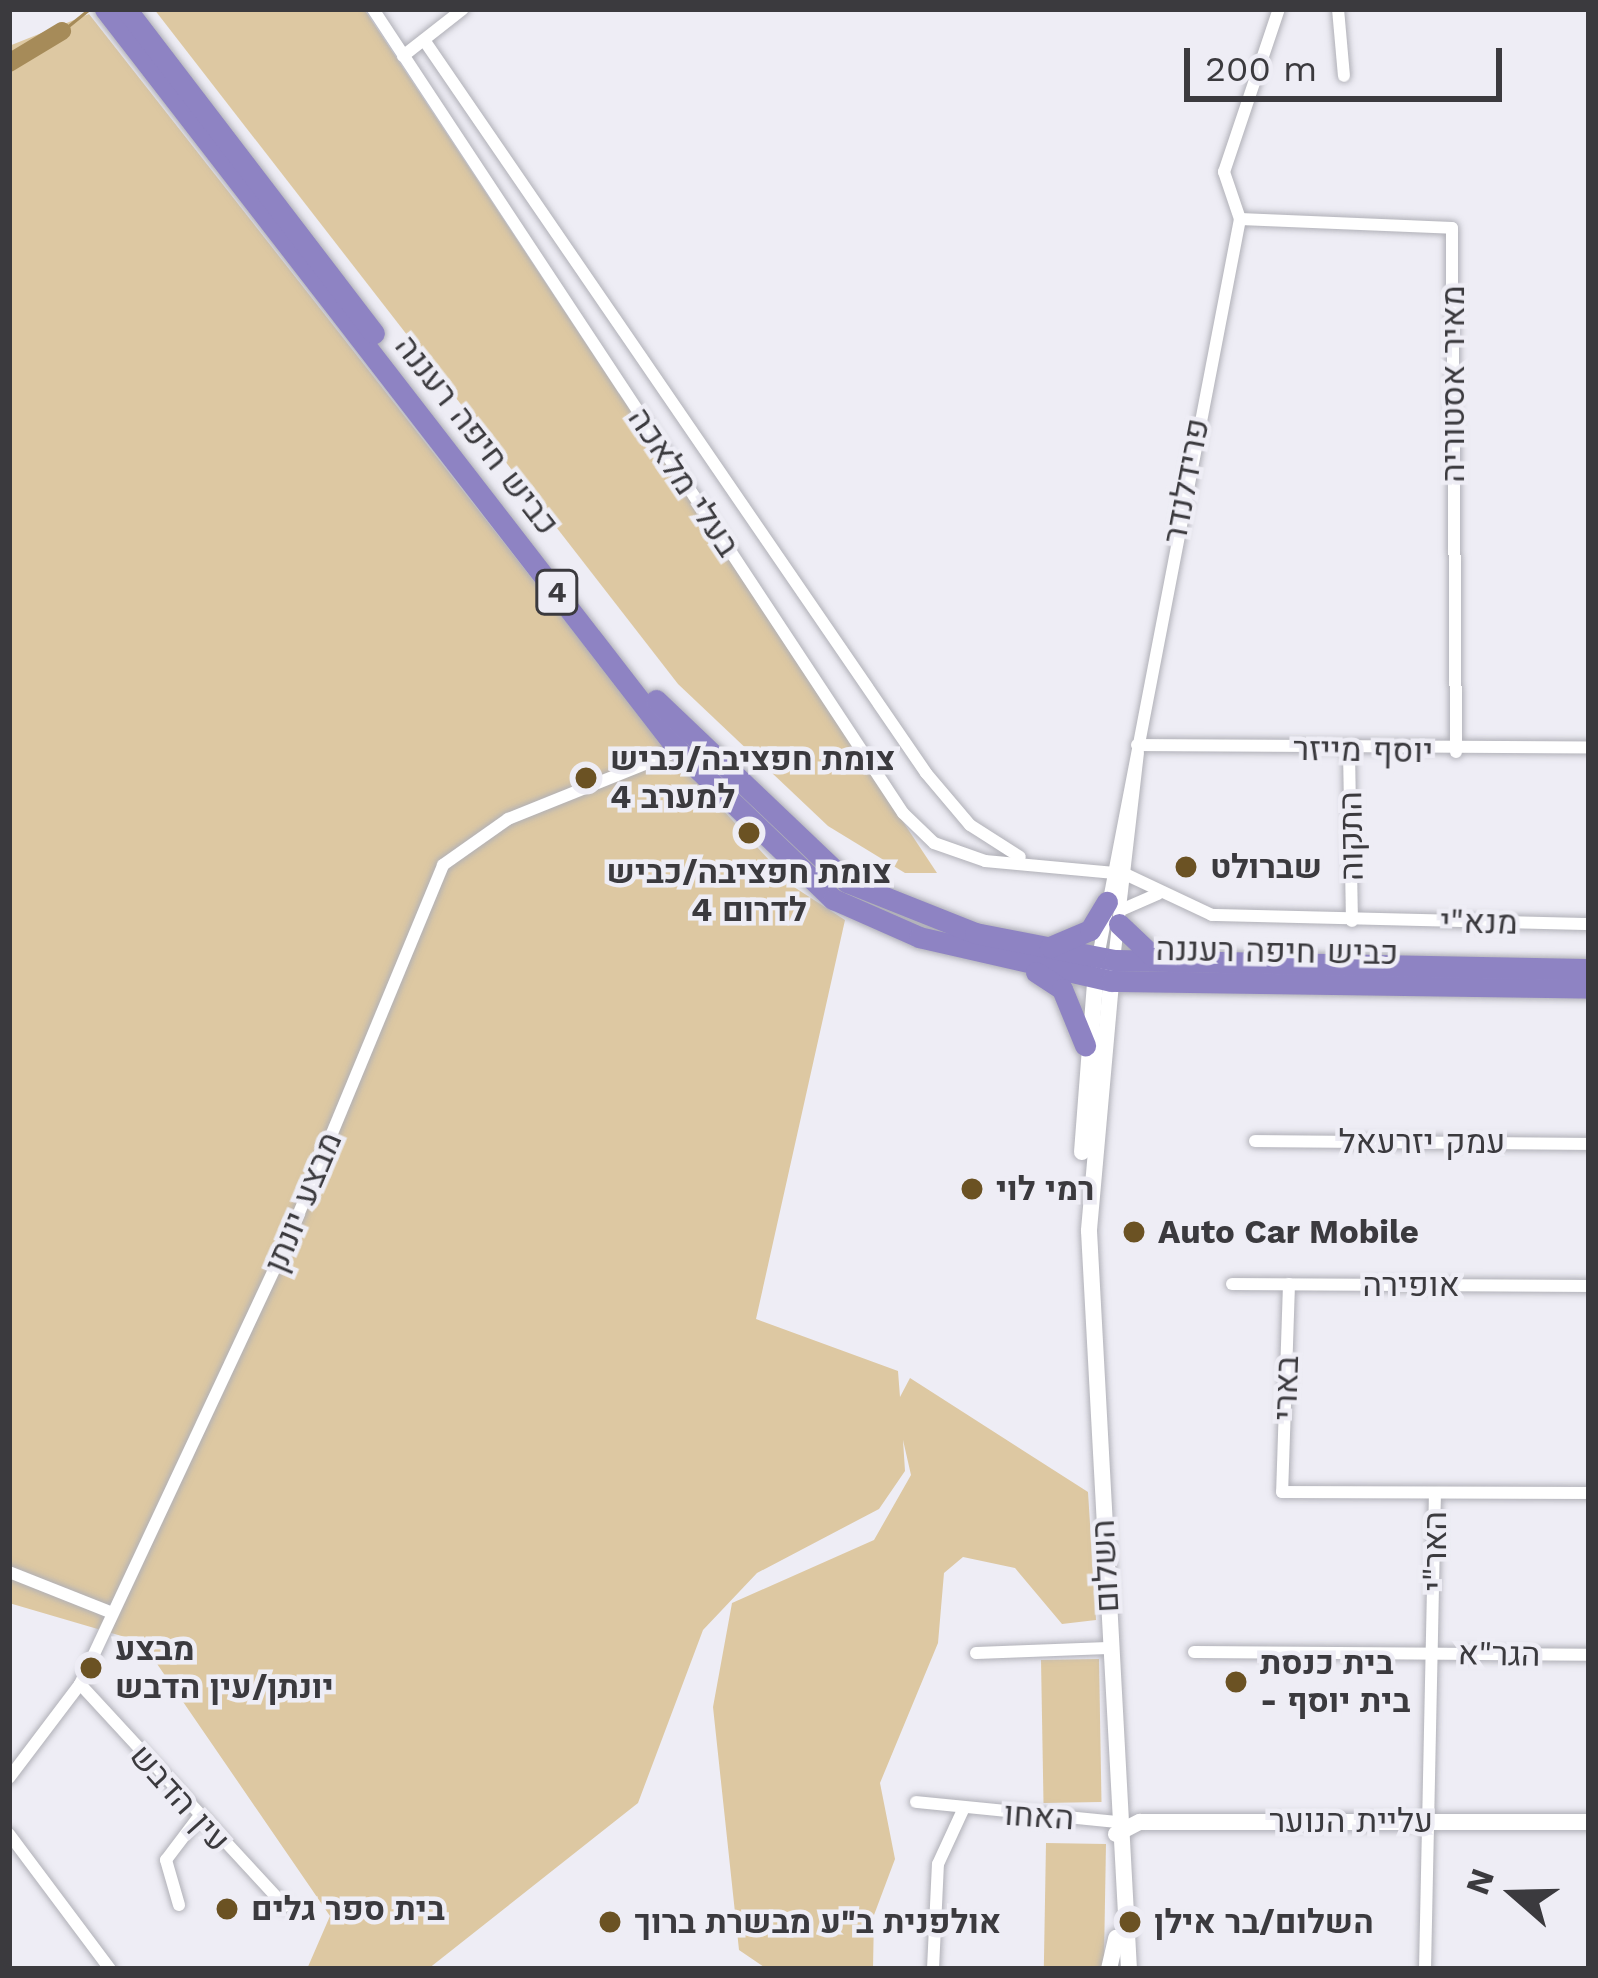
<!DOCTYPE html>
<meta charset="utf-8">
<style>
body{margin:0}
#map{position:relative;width:1598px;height:1978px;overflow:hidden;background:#eeedf5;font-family:"Work Sans",Heebo,sans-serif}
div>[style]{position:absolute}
.green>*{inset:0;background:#ddc8a2;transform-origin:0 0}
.stream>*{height:3px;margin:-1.5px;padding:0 1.5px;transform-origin:1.5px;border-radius:1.5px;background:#a68b59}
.river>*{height:18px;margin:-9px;padding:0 9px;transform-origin:9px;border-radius:9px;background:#a68b59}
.roads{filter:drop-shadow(0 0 3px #b0b0b7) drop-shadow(0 0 3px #b0b0b7)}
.street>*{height:12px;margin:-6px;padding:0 6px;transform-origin:6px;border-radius:6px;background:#fff}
.secondary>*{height:16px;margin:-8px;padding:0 8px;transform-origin:8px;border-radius:8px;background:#fff}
.highway>*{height:21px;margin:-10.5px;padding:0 10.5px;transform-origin:10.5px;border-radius:10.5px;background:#8e83c3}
.dots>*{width:33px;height:33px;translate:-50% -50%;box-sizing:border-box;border:6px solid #eeedf5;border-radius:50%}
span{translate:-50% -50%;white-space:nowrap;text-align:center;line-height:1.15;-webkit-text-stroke:9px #eeedf5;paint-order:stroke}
.shield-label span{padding:3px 9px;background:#eeedf5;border:3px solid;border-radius:9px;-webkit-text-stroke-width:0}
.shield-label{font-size:30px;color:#3b3a3e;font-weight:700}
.street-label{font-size:33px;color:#3b3a3e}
.poi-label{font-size:33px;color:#3b3a3e;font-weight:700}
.left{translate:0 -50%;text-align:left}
.frame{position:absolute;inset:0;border:12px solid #3b3a3e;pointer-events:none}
.north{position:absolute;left:1454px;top:1834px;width:120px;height:120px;-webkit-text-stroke:9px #eeedf5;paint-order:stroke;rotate:290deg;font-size:33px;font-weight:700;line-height:48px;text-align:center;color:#3b3a3e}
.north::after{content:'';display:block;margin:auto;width:42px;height:54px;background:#3b3a3e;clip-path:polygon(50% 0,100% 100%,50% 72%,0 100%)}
.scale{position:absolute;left:1184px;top:48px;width:318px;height:54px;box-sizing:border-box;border:6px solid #3b3a3e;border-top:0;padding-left:15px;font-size:36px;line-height:42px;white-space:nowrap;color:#3b3a3e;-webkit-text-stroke:9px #eeedf5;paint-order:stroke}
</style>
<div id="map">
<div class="green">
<div style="clip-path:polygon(154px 9px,364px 9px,937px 873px,905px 873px,828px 826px,678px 684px)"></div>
<div style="clip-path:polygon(89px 14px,661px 743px,794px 887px,845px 920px,756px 1319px,898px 1371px,900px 1397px,910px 1378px,1088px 1492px,1096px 1620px,1062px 1624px,1015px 1568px,963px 1557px,944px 1573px,938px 1643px,880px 1783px,895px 1859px,874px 1915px,873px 1969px,767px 1969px,739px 1950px,713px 1707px,732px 1603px,874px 1540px,911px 1475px,903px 1440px,905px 1471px,879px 1509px,757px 1573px,703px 1630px,638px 1803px,428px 1969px,307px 1969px,330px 1916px,142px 1642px,9px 1603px,9px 46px)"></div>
<div style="left:1099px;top:1659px;width:143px;height:58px;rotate:89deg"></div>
<div style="left:1046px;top:1843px;width:60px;height:126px;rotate:1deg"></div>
</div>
<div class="stream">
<div style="left:62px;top:31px;width:35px;rotate:-39deg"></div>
</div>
<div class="river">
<div style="left:9px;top:63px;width:62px;rotate:-31.1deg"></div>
</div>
<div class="roads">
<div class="street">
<div style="left:373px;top:9px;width:963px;rotate:56.61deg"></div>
<div style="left:903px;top:813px;width:43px;rotate:44.1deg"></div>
<div style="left:934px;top:843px;width:54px;rotate:19.4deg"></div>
<div style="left:985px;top:861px;width:141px;rotate:5.3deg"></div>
<div style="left:1125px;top:874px;width:96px;rotate:25.2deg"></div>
<div style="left:1212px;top:915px;width:377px;rotate:1.4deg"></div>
<div style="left:1338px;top:9px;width:67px;rotate:84.9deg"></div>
<div style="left:424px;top:40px;width:888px;rotate:55.59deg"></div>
<div style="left:926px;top:773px;width:68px;rotate:49.8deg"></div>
<div style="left:970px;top:825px;width:59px;rotate:32.6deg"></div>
<div style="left:403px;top:56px;width:76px;rotate:-38.1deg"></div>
<div style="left:1240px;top:219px;width:212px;rotate:2.4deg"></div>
<div style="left:1452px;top:228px;width:524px;rotate:89.56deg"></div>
<div style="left:1240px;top:219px;width:50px;rotate:-108.8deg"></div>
<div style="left:1224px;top:172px;width:172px;rotate:-71.4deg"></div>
<div style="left:1137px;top:745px;width:452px;rotate:0.3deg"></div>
<div style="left:1349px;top:751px;width:170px;rotate:89deg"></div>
<div style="left:1121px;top:910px;width:40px;rotate:-23.4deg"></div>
<div style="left:1098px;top:957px;width:752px;rotate:-79.11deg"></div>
<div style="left:1114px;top:960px;width:208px;rotate:-83.4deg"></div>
<div style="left:1255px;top:1141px;width:334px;rotate:0.5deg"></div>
<div style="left:1232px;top:1284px;width:357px;rotate:0.3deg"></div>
<div style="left:1289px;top:1284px;width:208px;rotate:91.9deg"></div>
<div style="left:1282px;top:1492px;width:307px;rotate:0.2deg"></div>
<div style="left:9px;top:1572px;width:109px;rotate:21.6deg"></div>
<div style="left:1194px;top:1652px;width:395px;rotate:0.4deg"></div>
<div style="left:976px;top:1653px;width:132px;rotate:-2.2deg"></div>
<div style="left:80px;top:1684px;width:302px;rotate:47.3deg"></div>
<div style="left:9px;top:1778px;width:118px;rotate:-52.9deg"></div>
<div style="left:80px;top:1684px;width:488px;rotate:-64.9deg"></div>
<div style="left:287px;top:1242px;width:408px;rotate:-67.5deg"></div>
<div style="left:443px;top:865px;width:80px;rotate:-35.3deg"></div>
<div style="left:508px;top:819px;width:188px;rotate:-21.9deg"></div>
<div style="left:916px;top:1802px;width:201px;rotate:5.7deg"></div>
<div style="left:9px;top:1834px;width:169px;rotate:53.2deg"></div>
<div style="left:179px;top:1905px;width:47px;rotate:-106.1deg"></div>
<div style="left:166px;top:1860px;width:51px;rotate:-52.9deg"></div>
<div style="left:933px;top:1969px;width:105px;rotate:-87.3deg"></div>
<div style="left:938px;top:1864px;width:60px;rotate:-65.2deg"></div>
<div style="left:1425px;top:1969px;width:476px;rotate:-88.8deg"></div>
</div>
<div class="secondary">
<div style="left:1112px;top:972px;width:260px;rotate:95.1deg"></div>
<div style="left:1089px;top:1231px;width:739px;rotate:86.9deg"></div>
<div style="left:1082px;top:1152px;width:184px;rotate:-85.6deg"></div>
<div style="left:1116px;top:1834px;width:27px;rotate:-27deg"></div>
<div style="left:1140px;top:1822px;width:449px"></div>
<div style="left:1109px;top:1969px;width:32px;rotate:-77deg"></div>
</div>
<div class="highway">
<div style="left:105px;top:9px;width:938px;rotate:52.28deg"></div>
<div style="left:679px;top:751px;width:214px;rotate:43.9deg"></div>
<div style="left:833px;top:899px;width:94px;rotate:23.8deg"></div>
<div style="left:919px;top:937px;width:197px;rotate:12.9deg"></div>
<div style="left:1111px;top:981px;width:478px;rotate:0.8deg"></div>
<div style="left:126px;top:9px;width:408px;rotate:52.6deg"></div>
<div style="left:656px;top:700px;width:264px;rotate:43.6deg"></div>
<div style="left:847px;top:882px;width:138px;rotate:21.7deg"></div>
<div style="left:975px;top:933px;width:142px;rotate:11deg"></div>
<div style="left:1114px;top:960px;width:475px;rotate:1.1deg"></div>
<div style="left:1119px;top:924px;width:52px;rotate:43.5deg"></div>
<div style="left:1050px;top:947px;width:43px;rotate:-23deg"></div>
<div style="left:1090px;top:930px;width:33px;rotate:-59deg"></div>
<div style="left:1036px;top:972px;width:31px;rotate:33deg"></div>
<div style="left:1062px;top:989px;width:61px;rotate:67.7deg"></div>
</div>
</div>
<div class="dots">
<div style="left:586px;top:778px;background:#6b5223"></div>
<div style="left:749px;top:833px;background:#6b5223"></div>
<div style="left:1186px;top:867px;background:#6b5223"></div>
<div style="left:972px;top:1189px;background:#6b5223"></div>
<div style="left:1134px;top:1232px;background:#6b5223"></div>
<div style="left:91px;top:1668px;background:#6b5223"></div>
<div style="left:1236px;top:1682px;background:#6b5223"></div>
<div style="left:227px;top:1909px;background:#6b5223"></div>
<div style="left:610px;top:1922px;background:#6b5223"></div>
<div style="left:1130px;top:1922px;background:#6b5223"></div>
</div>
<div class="shield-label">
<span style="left:557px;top:592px">4</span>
</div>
<div class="street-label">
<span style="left:1453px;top:384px;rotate:-90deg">מאיר אסטוריה</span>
<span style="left:477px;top:435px;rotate:52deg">כביש חיפה רעננה</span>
<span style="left:1186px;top:481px;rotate:-79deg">פרידלנדר</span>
<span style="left:684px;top:482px;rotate:56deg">בעלי מלאכה</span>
<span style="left:1363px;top:750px;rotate:1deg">יוסף מייזר</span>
<span style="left:1351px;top:836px;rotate:-91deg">התקוה</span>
<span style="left:1479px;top:922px;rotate:1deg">מנא"י</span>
<span style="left:1277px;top:951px;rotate:1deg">כביש חיפה רעננה</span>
<span style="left:1422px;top:1142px">עמק יזרעאל</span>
<span style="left:303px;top:1202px;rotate:-67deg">מבצע יונתן</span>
<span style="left:1411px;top:1285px">אופירה</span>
<span style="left:1286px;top:1388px;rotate:-88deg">בארי</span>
<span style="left:1435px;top:1551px;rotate:-90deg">האר"י</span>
<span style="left:1105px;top:1566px;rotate:-93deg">השלום</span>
<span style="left:1499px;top:1654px;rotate:1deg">הגר"א</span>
<span style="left:180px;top:1798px;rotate:48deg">עין הדבש</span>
<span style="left:1039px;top:1816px;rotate:4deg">האחו</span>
<span style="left:1351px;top:1821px">עליית הנוער</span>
</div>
<div class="poi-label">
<span class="left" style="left:610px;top:778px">צומת חפציבה/כביש<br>4 למערב</span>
<span class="left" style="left:1210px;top:867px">שברולט</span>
<span style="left:749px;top:891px">צומת חפציבה/כביש<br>4 לדרום</span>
<span class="left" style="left:996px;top:1189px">רמי לוי</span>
<span class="left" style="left:1158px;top:1232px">Auto Car Mobile</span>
<span class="left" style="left:115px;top:1668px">מבצע<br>יונתן/עין הדבש</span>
<span class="left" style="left:1260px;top:1682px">בית כנסת<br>- בית יוסף</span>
<span class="left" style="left:251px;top:1909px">בית ספר גלים</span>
<span class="left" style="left:634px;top:1922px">אולפנית ב"ע מבשרת ברוך</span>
<span class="left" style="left:1154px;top:1922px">השלום/בר אילן</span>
</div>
<div class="frame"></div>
<div class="north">N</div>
<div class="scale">200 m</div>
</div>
